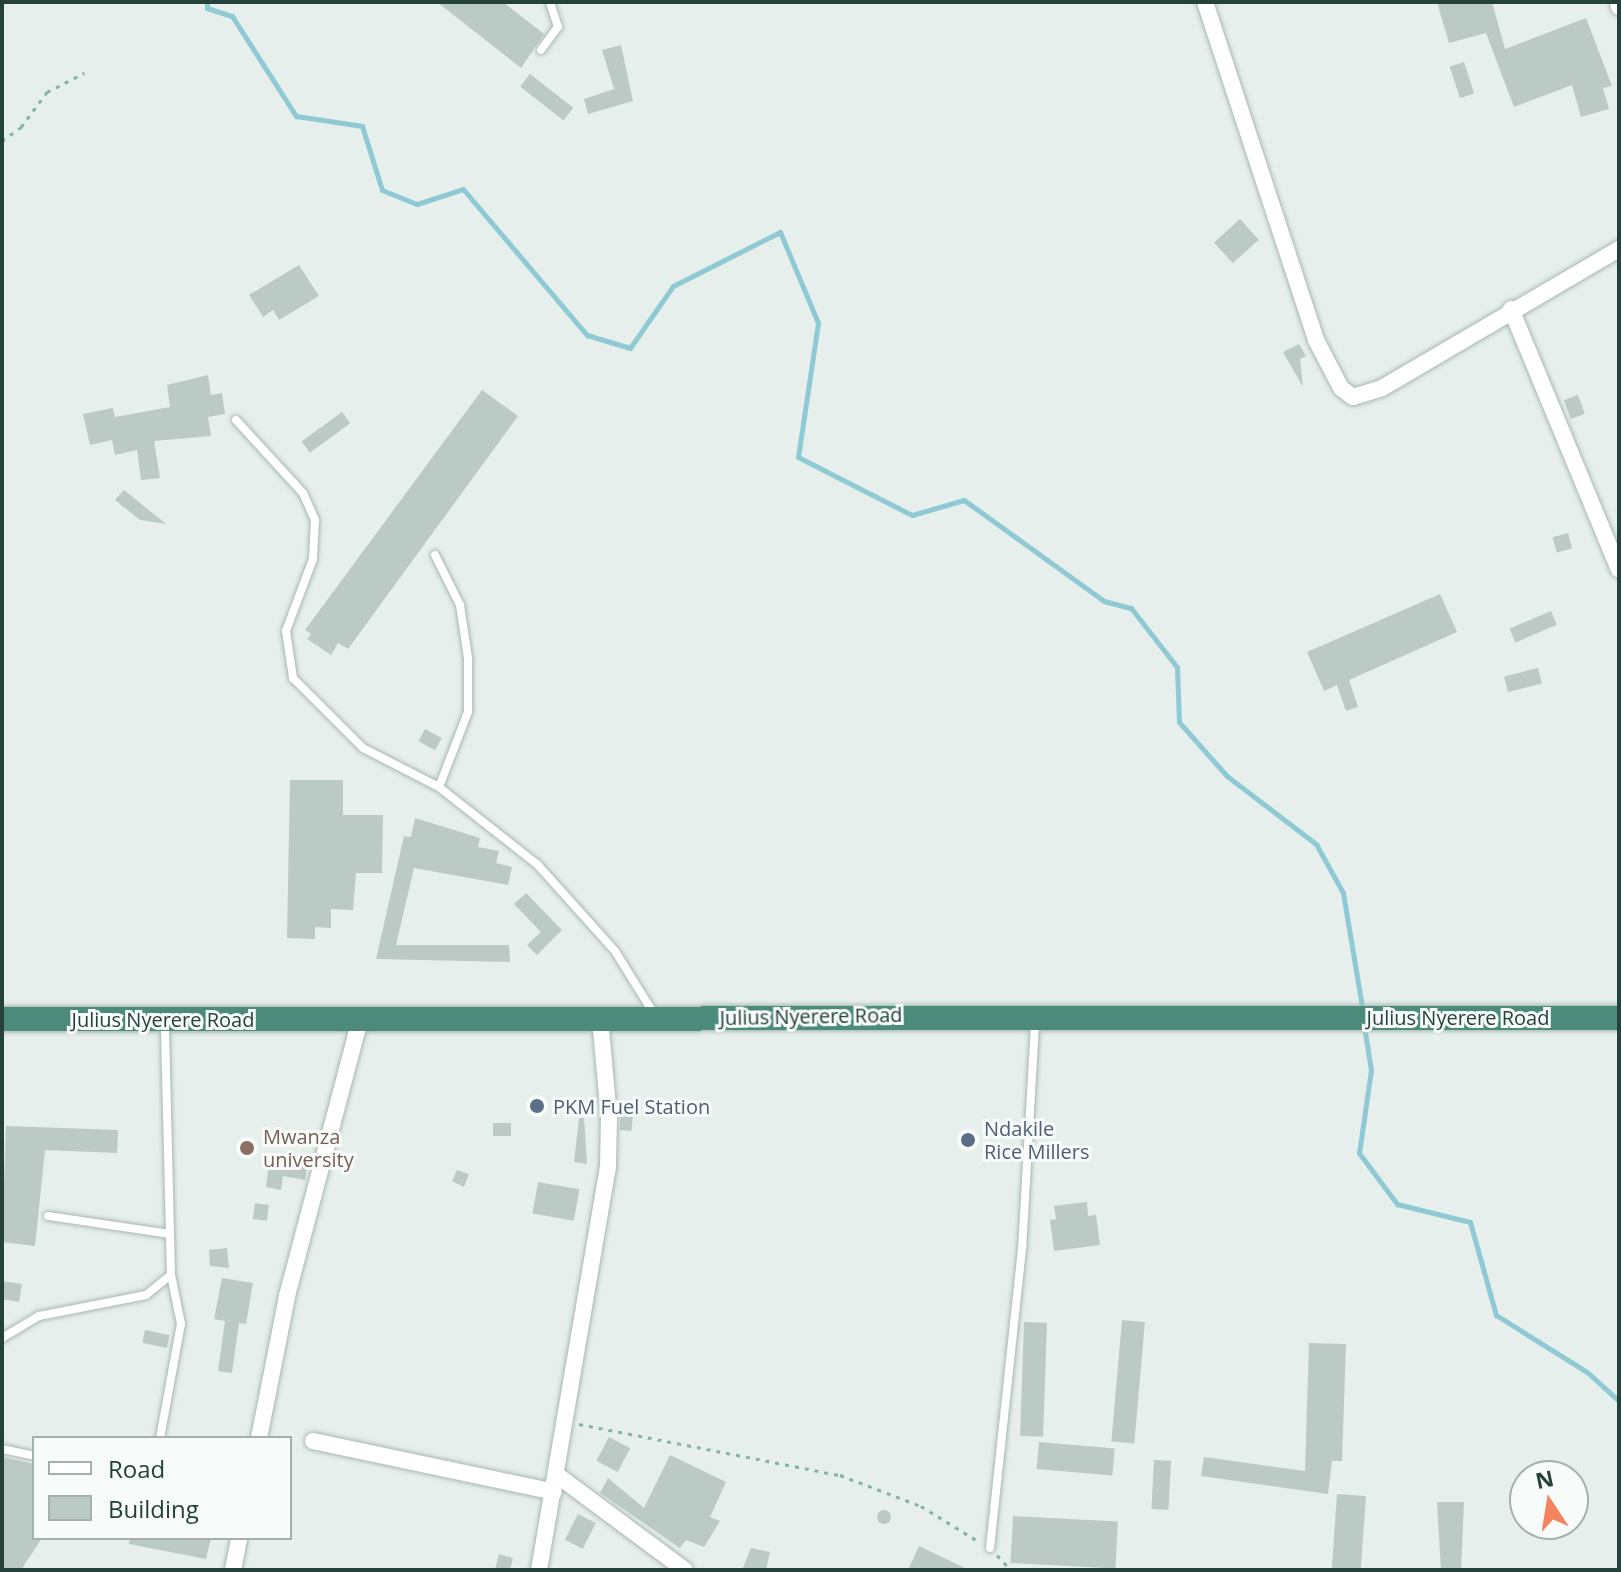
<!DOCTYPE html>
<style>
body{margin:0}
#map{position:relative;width:1621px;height:1572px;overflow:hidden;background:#e6efeb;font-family:"Open Sans",sans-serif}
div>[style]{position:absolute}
.stream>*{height:5px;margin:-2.5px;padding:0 2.5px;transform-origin:2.5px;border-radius:2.5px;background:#8ec9d4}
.building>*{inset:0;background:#bbcac4;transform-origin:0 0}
.round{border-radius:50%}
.path>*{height:3px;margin-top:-1.5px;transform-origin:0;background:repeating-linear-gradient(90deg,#86b3a5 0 4px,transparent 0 10px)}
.roads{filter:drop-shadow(0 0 2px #a8b8b2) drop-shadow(0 0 2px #a8b8b2)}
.service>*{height:8px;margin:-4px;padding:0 4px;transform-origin:4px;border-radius:4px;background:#fff}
.minor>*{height:16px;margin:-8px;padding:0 8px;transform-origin:8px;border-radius:8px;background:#fff}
.trunk>*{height:24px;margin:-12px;padding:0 12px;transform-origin:12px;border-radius:12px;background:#4c8a7c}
.dots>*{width:22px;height:22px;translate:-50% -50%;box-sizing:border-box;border:4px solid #f7fbf9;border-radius:50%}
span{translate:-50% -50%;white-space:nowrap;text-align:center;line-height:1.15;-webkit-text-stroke:6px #f7fbf9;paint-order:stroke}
.street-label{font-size:20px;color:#24423a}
.service-label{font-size:20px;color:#4e5e75}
.left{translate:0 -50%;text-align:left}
.education-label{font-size:20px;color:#785e54}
.frame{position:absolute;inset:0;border:4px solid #24423a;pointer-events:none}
.legend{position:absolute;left:32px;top:1436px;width:260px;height:104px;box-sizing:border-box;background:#f7fbf9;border:2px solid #a3b1ad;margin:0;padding:10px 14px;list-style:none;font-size:24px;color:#24423a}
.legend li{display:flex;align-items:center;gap:16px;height:40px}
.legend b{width:40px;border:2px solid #a3b1ad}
.north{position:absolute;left:1509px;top:1460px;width:80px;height:80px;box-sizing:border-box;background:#f7fbf9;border:2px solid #a3b1ad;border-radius:50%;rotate:348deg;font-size:22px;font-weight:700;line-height:32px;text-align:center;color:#24423a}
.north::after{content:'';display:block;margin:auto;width:28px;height:36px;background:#f4845f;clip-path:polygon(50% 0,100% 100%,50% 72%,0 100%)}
</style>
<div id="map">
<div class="stream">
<div style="left:207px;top:2px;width:6px;rotate:90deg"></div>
<div style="left:207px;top:8px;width:26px;rotate:18deg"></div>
<div style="left:232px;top:16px;width:119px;rotate:57.4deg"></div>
<div style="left:296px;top:116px;width:67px;rotate:8.6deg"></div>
<div style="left:362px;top:126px;width:67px;rotate:72.6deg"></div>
<div style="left:382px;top:190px;width:38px;rotate:22deg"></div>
<div style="left:417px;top:204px;width:48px;rotate:-18.1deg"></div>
<div style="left:463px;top:189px;width:192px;rotate:49.7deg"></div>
<div style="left:587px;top:335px;width:45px;rotate:16.8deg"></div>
<div style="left:630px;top:348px;width:75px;rotate:-55.3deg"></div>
<div style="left:673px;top:286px;width:120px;rotate:-26.8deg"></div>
<div style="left:780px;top:232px;width:99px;rotate:67.3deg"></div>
<div style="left:818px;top:323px;width:135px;rotate:98.5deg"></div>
<div style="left:798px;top:457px;width:128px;rotate:27deg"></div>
<div style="left:912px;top:515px;width:54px;rotate:-16.1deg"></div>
<div style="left:964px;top:500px;width:173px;rotate:35.8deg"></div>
<div style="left:1104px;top:601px;width:28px;rotate:15deg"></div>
<div style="left:1131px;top:608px;width:75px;rotate:52.1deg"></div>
<div style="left:1177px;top:667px;width:55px;rotate:87.9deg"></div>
<div style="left:1179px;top:722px;width:72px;rotate:48.4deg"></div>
<div style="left:1227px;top:776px;width:112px;rotate:37.4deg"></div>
<div style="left:1316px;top:844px;width:56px;rotate:61.1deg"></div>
<div style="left:1343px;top:893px;width:121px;rotate:80.5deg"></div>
<div style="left:1364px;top:1026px;width:45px;rotate:81deg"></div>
<div style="left:1371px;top:1070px;width:84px;rotate:98.2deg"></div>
<div style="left:1359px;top:1153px;width:64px;rotate:53.3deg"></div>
<div style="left:1397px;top:1204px;width:75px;rotate:13.9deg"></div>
<div style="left:1470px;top:1222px;width:97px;rotate:74.4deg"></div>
<div style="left:1496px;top:1315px;width:107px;rotate:32.1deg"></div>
<div style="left:1587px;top:1372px;width:43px;rotate:42.2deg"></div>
</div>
<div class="building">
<div style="clip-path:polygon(437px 2px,503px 2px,544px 34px,521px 68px)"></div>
<div style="clip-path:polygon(1437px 2px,1492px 2px,1505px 49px,1586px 18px,1612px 86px,1603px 88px,1609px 109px,1581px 117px,1572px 85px,1514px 107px,1486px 33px,1449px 43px)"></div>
<div style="clip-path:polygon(621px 45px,633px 101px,588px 114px,584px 99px,614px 89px,602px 50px)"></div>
<div style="left:1464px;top:62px;width:33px;height:15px;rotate:72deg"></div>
<div style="left:530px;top:74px;width:55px;height:16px;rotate:38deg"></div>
<div style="left:1240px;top:219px;width:28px;height:35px;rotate:48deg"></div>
<div style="clip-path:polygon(299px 265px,319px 296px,279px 320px,273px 310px,263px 317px,249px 295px)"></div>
<div style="clip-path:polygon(1299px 344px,1306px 356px,1300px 359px,1303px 387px,1283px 352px)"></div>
<div style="clip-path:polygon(208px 375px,211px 395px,222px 393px,225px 414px,208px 417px,211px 436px,154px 441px,160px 478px,141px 480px,137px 450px,115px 455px,112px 440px,90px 445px,83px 414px,113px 408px,115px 417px,170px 407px,167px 385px)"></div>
<div style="clip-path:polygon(482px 390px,518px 416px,348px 649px,338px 643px,331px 655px,307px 639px,311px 634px,305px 630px)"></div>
<div style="left:1578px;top:395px;width:20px;height:15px;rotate:70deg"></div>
<div style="left:342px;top:412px;width:14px;height:50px;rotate:54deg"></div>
<div style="clip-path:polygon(124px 490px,166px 524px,140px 520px,115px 500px)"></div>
<div style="left:1568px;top:533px;width:16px;height:16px;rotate:75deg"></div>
<div style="clip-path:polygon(1440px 594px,1457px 632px,1349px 680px,1358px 707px,1346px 711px,1337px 685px,1324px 691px,1307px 652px)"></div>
<div style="left:1551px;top:611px;width:15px;height:45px;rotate:67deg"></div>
<div style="left:1538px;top:668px;width:16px;height:35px;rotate:76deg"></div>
<div style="left:425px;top:729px;width:19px;height:14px;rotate:28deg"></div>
<div style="clip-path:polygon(290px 780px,343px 780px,343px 815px,383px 815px,382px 873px,356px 873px,353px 910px,331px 909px,331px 928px,315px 927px,315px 939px,287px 938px)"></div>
<div style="clip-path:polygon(415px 818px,480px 838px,478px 847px,499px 851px,496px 863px,512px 867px,508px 885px,414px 868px,396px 945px,509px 945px,510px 962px,376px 959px,404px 836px,411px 837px)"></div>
<div style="clip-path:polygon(526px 893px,562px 930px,537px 955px,527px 945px,541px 932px,514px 904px)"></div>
<div style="left:621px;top:1113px;width:12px;height:17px;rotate:5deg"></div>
<div style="clip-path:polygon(579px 1118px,584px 1118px,587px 1164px,574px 1162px)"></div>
<div style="left:493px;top:1123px;width:18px;height:13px"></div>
<div style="clip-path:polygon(6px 1126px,118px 1130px,117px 1153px,45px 1150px,35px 1246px,2px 1242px)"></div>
<div style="clip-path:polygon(270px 1157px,308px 1163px,305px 1180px,283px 1176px,281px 1190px,266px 1187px)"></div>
<div style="clip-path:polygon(457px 1170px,469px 1174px,464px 1187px,452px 1181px)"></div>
<div style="left:538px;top:1182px;width:42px;height:32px;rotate:10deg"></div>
<div style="clip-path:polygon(1087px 1202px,1088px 1216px,1096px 1215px,1100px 1245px,1054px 1251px,1050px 1220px,1056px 1219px,1054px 1206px)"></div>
<div style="left:255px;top:1203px;width:14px;height:16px;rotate:8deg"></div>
<div style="clip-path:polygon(227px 1248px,229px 1268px,210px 1266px,209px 1250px)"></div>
<div style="clip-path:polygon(222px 1278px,253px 1283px,246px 1324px,239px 1323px,232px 1373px,218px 1371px,225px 1321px,214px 1319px)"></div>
<div style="clip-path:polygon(2px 1281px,22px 1284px,19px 1302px,2px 1299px)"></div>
<div style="left:1122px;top:1320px;width:23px;height:122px;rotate:5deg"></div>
<div style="left:1024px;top:1322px;width:23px;height:114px;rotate:2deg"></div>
<div style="left:145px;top:1330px;width:25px;height:13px;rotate:12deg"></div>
<div style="clip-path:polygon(1309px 1343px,1346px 1344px,1342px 1461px,1332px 1461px,1328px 1494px,1201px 1476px,1204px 1457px,1305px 1471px)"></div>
<div style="left:609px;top:1437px;width:24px;height:27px;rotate:28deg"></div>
<div style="left:1039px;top:1442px;width:76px;height:27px;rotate:5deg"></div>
<div style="clip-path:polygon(670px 1455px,726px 1482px,710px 1517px,720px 1521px,704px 1547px,686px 1540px,680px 1548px,600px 1493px,608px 1478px,644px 1508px)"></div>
<div style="clip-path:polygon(2px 1457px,34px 1464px,34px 1538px,42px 1538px,21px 1570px,2px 1570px)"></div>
<div style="left:1154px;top:1460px;width:17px;height:49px;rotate:3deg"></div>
<div style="left:1337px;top:1494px;width:29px;height:76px;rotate:4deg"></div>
<div style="clip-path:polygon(1437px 1502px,1464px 1502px,1461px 1570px,1441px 1570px)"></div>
<div class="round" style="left:877px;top:1510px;width:14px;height:14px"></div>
<div style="left:578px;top:1514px;width:20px;height:29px;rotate:27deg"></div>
<div style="left:1013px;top:1516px;width:105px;height:47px;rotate:3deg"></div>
<div style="clip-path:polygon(130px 1538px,211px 1538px,206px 1559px,129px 1544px)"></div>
<div style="clip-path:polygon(919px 1546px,969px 1570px,908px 1570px)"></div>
<div style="clip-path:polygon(751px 1548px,770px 1552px,766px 1570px,742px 1570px)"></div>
<div style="clip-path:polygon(499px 1554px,513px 1558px,510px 1570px,495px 1570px)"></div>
</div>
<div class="path">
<div style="left:2px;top:141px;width:24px;rotate:-36deg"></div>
<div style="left:21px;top:127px;width:44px;rotate:-53.4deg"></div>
<div style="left:47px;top:92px;width:42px;rotate:-27.2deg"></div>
<div style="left:579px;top:1424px;width:266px;rotate:11.1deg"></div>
<div style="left:840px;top:1475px;width:87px;rotate:20.9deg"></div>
<div style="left:921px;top:1506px;width:67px;rotate:31.6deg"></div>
<div style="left:997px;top:1555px;width:21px;rotate:47deg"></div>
</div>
<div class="roads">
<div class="service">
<div style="left:541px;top:50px;width:29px;rotate:-54deg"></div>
<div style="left:558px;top:27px;width:26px;rotate:-108deg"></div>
<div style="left:236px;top:420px;width:99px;rotate:47.5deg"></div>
<div style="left:303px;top:493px;width:30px;rotate:66deg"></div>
<div style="left:315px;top:520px;width:39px;rotate:93deg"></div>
<div style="left:313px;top:559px;width:77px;rotate:110.6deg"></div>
<div style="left:286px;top:631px;width:48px;rotate:81.5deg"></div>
<div style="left:293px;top:678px;width:99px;rotate:45deg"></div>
<div style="left:363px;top:748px;width:85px;rotate:27.2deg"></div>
<div style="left:439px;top:787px;width:125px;rotate:38.2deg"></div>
<div style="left:537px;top:864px;width:117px;rotate:48.1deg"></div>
<div style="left:615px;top:951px;width:74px;rotate:58.2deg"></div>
<div style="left:435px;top:555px;width:56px;rotate:63.4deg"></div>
<div style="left:460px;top:605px;width:54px;rotate:81.4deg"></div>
<div style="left:468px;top:658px;width:54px;rotate:90deg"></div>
<div style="left:468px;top:712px;width:80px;rotate:111.1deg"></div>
<div style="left:48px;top:1216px;width:123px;rotate:8.4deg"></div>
<div style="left:2px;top:1338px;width:43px;rotate:-30.7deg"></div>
<div style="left:39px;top:1316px;width:109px;rotate:-11.1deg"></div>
<div style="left:146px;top:1295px;width:32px;rotate:-39deg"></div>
<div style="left:160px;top:1438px;width:116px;rotate:-79.6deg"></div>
<div style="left:181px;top:1324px;width:50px;rotate:-101.5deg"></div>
<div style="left:171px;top:1275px;width:253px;rotate:-91.4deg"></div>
<div style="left:2px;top:1449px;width:33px;rotate:12deg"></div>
<div style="left:990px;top:1548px;width:300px;rotate:-83.9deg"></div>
<div style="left:1022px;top:1250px;width:227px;rotate:-86.7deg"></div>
</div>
<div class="minor">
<div style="left:1205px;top:2px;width:356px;rotate:71.8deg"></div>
<div style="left:1316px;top:340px;width:54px;rotate:62.5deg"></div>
<div style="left:1341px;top:388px;width:15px;rotate:37deg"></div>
<div style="left:1353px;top:397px;width:30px;rotate:-17deg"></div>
<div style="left:1382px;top:388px;width:275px;rotate:-30.4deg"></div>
<div style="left:1618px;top:2px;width:5px;rotate:79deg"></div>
<div style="left:1511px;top:309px;width:282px;rotate:67.5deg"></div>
<div style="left:259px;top:1438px;width:145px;rotate:-78.8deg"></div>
<div style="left:287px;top:1296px;width:286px;rotate:-75.2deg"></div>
<div style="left:313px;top:1441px;width:246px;rotate:11.9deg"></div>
<div style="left:557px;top:1475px;width:159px;rotate:36.6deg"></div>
<div style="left:233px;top:1570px;width:33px;rotate:-79deg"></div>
<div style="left:539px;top:1570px;width:408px;rotate:-80.3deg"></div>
<div style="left:608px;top:1168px;width:51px;rotate:-88.9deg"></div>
<div style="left:609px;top:1117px;width:98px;rotate:-95.2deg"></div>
</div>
<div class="trunk">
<div style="left:2px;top:1019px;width:1617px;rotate:-0.04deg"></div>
</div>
</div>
<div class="dots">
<div style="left:537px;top:1106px;background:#5c6f8a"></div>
<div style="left:968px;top:1140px;background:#5c6f8a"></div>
<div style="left:247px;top:1148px;background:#8d6e63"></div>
</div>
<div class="street-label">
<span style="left:811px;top:1016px;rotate:-1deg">Julius Nyerere Road</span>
<span style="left:1458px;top:1017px">Julius Nyerere Road</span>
<span style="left:163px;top:1019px">Julius Nyerere Road</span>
</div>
<div class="service-label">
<span class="left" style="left:553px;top:1106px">PKM Fuel Station</span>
<span class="left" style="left:984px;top:1140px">Ndakile<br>Rice Millers</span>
</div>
<div class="education-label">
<span class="left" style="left:263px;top:1148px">Mwanza<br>university</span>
</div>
<div class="frame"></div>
<ul class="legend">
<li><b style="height:10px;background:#fff"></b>Road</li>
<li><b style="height:22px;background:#bbcac4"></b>Building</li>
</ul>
<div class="north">N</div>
</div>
